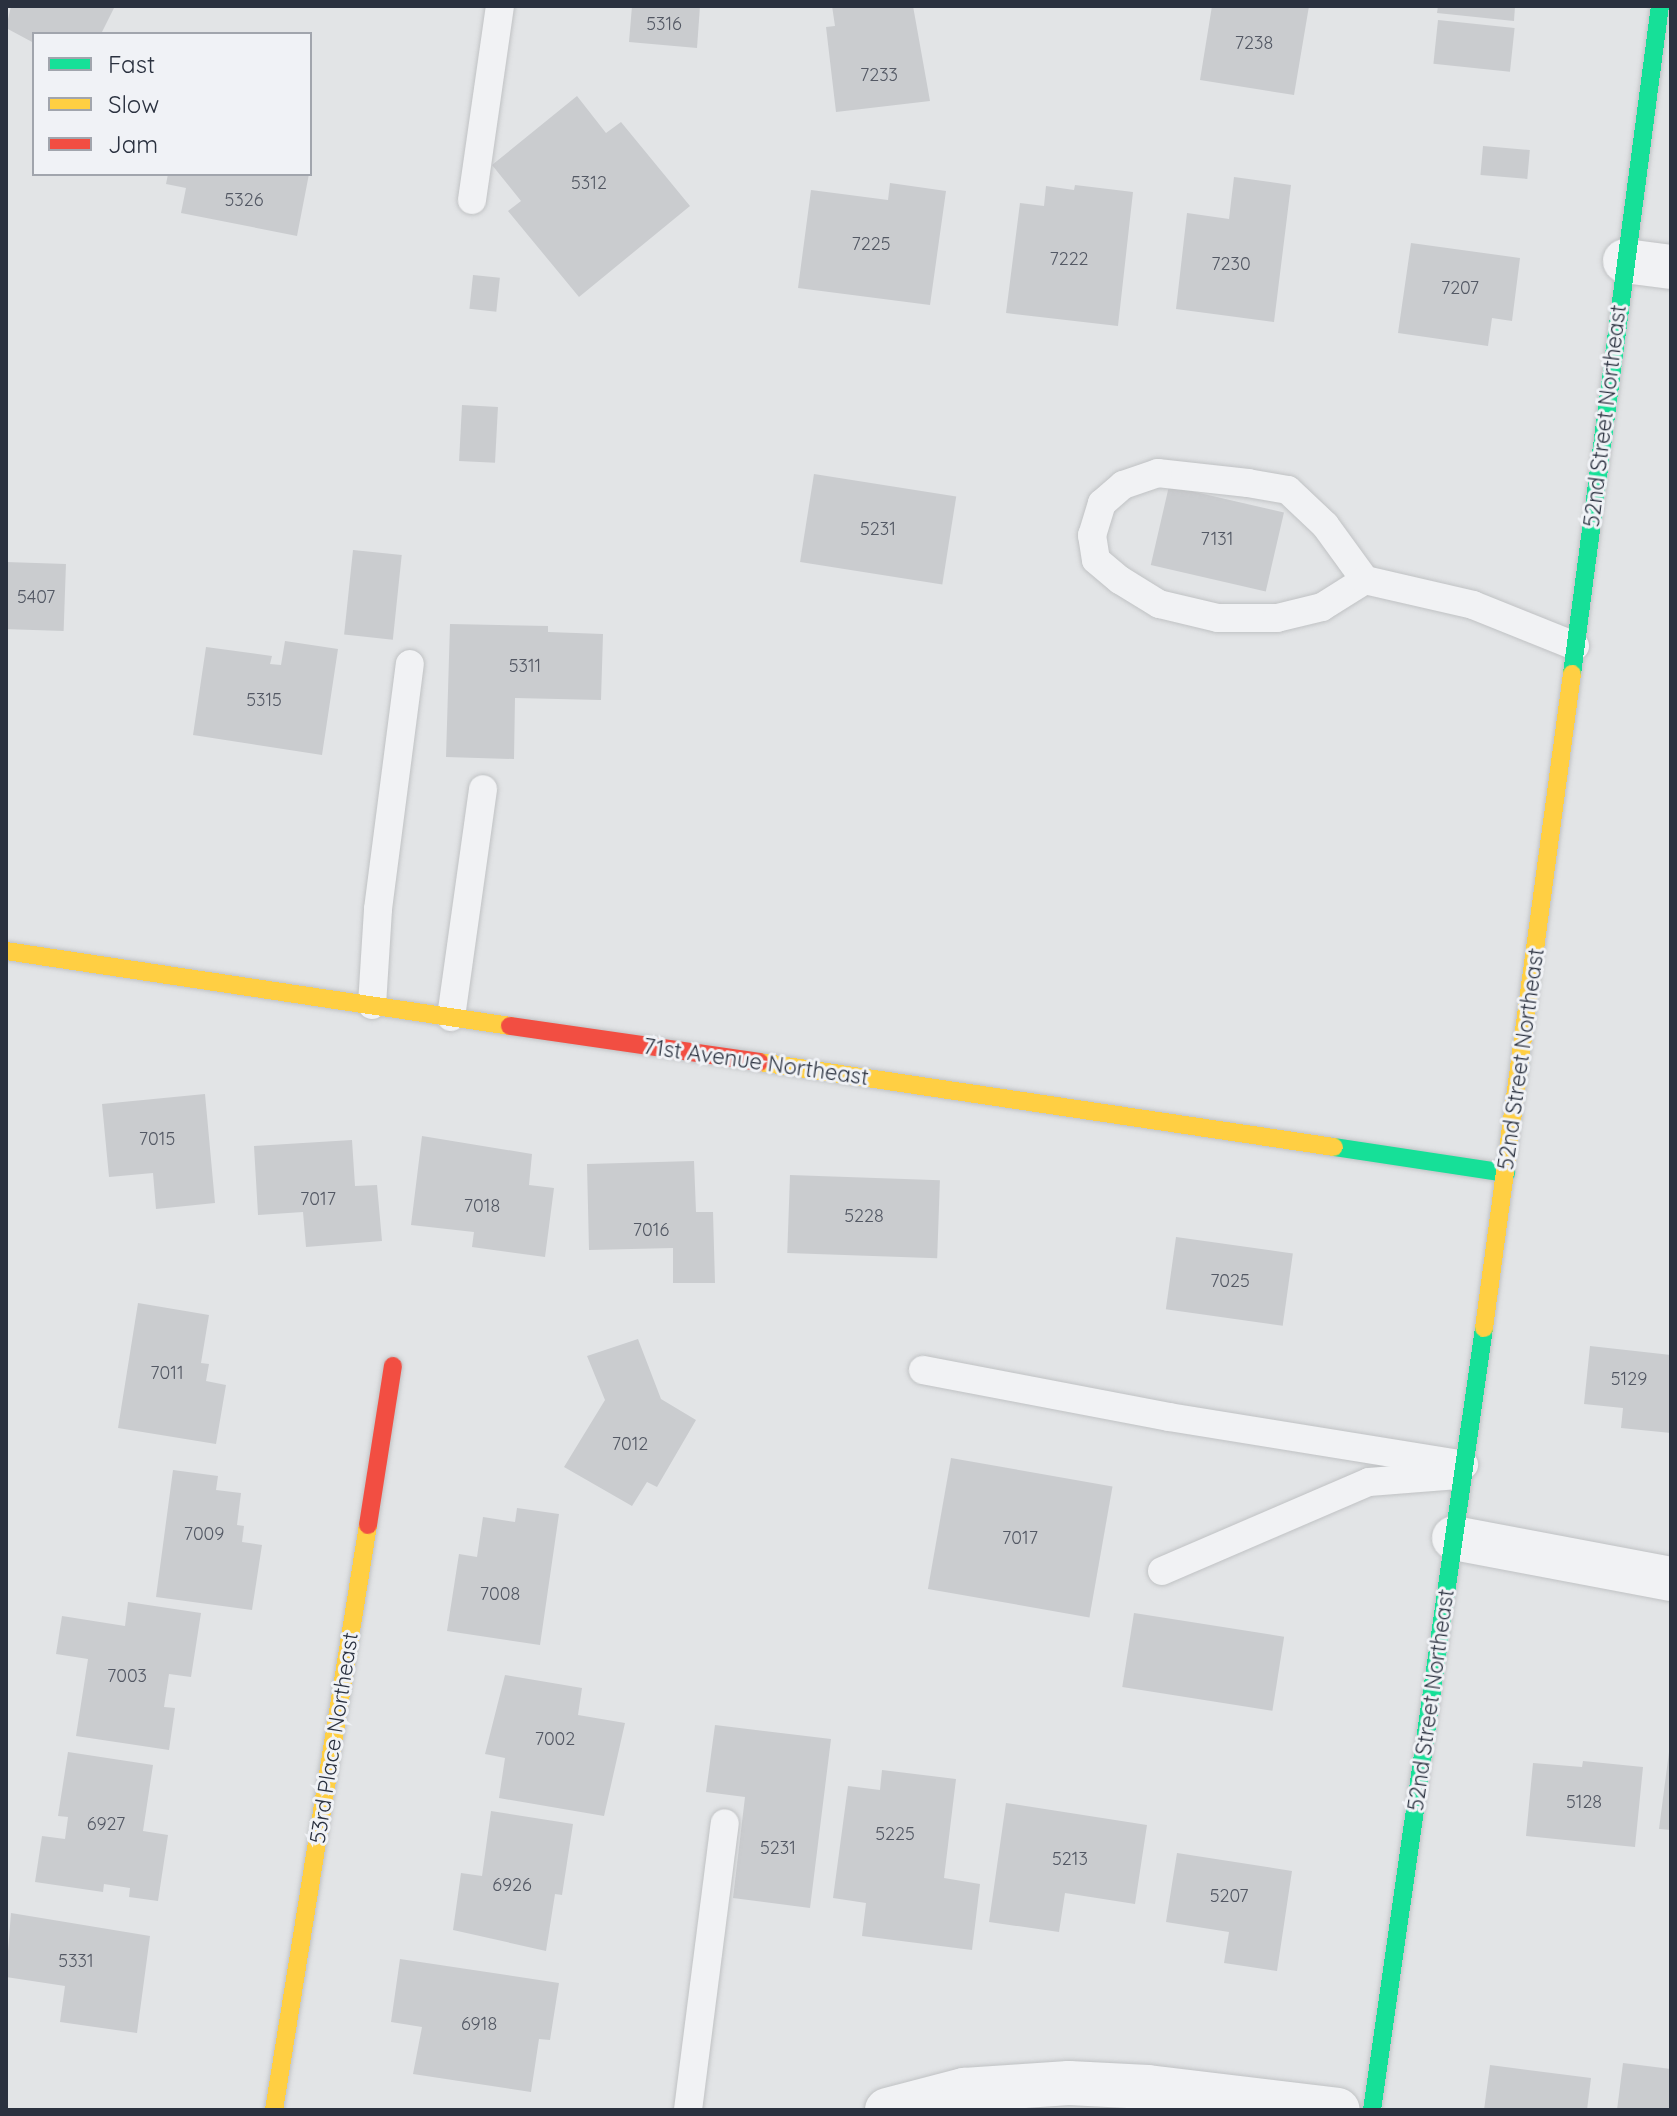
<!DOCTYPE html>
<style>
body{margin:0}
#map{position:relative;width:1677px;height:2116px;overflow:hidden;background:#e2e4e6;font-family:Quicksand,sans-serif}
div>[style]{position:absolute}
.building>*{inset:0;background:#cacccf;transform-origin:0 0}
.roads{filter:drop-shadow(0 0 2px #c0c2c4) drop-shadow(0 0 2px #c0c2c4)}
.lane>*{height:28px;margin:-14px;padding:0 14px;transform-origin:14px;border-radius:14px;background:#f1f2f4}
.street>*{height:44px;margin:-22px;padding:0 22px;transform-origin:22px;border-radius:22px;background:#f1f2f4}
.fast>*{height:18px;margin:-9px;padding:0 9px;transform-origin:9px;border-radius:9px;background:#16e098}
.slow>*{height:18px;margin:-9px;padding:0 9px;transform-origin:9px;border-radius:9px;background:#ffcf43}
.jam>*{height:18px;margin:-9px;padding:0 9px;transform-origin:9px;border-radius:9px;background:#f24e42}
span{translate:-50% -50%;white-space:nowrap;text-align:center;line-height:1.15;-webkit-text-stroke:6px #f0f2f6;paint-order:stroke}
.number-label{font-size:18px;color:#535864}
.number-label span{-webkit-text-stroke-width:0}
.street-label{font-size:22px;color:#2a313f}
.frame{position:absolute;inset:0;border:8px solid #2a313f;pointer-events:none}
.legend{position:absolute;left:32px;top:32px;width:280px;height:144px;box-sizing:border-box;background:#f0f2f6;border:2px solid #a1a5ad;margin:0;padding:10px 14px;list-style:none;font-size:24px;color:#2a313f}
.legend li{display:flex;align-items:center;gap:16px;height:40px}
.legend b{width:40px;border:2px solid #a1a5ad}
</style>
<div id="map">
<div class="building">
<div style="clip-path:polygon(11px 6px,115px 6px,101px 34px,34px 34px,34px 43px,6px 28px)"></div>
<div style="clip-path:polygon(632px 6px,700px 6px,697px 48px,629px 42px)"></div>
<div style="clip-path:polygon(832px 6px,913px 6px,930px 101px,836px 112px,826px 27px,835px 26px)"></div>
<div style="clip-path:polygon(1212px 6px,1309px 6px,1294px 95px,1200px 80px)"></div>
<div style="clip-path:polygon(1438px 6px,1515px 6px,1514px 21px,1437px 13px)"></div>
<div style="left:1438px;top:20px;width:77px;height:44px;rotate:6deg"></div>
<div style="clip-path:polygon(577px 96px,606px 133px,621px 122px,690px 206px,579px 297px,508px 211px,521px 201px,492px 165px)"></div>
<div style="left:1483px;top:146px;width:47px;height:29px;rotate:5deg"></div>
<div style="clip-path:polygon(168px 174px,309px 174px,297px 236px,181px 213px,186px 188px,166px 184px)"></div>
<div style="clip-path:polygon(1234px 177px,1291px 185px,1274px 322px,1176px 309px,1187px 213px,1229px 219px)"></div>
<div style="clip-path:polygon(890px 183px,946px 191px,930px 305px,798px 288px,811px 190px,888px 200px)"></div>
<div style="clip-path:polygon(1075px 185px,1133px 192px,1118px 326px,1006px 313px,1020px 203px,1044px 206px,1046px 186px,1074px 190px)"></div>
<div style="clip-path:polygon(1411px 243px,1520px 258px,1512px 321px,1492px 318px,1488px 346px,1398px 333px)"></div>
<div style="left:473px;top:275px;width:27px;height:34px;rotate:6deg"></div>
<div style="left:462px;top:405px;width:36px;height:56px;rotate:3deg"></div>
<div style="left:814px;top:474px;width:144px;height:89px;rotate:9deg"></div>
<div style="left:1169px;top:486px;width:118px;height:81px;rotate:13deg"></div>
<div style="left:353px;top:550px;width:49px;height:85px;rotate:6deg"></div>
<div style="left:6px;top:562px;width:60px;height:67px;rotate:2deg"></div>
<div style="clip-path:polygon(450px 624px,548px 626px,548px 632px,603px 634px,601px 700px,515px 698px,514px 759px,446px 757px)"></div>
<div style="clip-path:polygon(285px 641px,338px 649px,322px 755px,193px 735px,206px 647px,272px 656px,270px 664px,281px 665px)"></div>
<div style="clip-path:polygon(205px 1094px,215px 1203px,156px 1209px,153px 1173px,109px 1177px,102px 1104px)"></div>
<div style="clip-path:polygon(422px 1136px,532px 1154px,529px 1185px,554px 1188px,545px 1257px,472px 1247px,474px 1232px,411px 1225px)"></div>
<div style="clip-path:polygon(352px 1140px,355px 1186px,377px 1185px,382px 1241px,306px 1247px,303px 1212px,258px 1215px,254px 1146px)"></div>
<div style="clip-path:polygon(694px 1161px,696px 1212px,713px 1212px,715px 1283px,673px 1283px,673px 1248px,589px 1250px,587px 1164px)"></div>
<div style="left:790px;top:1175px;width:150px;height:78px;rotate:2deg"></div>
<div style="left:1176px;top:1237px;width:118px;height:73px;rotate:8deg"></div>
<div style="clip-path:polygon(138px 1303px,209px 1315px,201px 1363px,209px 1364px,206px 1381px,226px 1385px,216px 1444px,118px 1428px)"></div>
<div style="clip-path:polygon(638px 1339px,661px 1399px,696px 1420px,657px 1487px,647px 1482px,632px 1506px,564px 1467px,605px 1400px,587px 1356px)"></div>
<div style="clip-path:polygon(1590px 1346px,1671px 1355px,1671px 1433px,1621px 1428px,1623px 1408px,1584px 1404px)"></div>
<div style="left:951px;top:1458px;width:164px;height:133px;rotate:10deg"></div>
<div style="clip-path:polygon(173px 1470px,218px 1476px,216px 1490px,241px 1493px,237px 1525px,244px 1526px,242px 1542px,262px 1545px,252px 1610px,156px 1597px)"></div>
<div style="clip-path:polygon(517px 1508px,559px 1514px,540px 1645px,447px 1631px,459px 1554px,477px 1557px,483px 1517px,515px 1522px)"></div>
<div style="clip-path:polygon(128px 1602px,201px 1613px,191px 1677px,169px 1674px,164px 1707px,175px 1708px,169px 1750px,76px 1736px,88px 1659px,56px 1654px,62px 1616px,125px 1626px)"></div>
<div style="left:1134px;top:1613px;width:152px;height:75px;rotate:9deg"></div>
<div style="clip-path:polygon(505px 1675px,582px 1688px,578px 1715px,625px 1723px,604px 1816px,499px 1798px,505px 1758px,485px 1754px)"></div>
<div style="clip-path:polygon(715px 1725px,831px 1739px,810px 1908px,733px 1898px,745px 1797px,706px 1792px)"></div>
<div style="clip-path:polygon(68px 1752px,153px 1765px,143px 1831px,168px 1835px,158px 1901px,129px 1897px,130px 1888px,104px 1884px,103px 1892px,35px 1882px,42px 1836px,65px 1839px,68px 1817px,58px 1816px)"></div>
<div style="clip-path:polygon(1669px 1752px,1671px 1752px,1671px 1830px,1659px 1829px)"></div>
<div style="clip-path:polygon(1583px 1761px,1643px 1767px,1635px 1847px,1526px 1836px,1533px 1763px,1582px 1767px)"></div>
<div style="clip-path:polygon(882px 1770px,956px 1779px,944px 1878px,980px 1884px,972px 1950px,862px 1936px,866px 1903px,833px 1898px,848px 1786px,880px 1790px)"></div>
<div style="clip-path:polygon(1006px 1803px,1147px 1825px,1135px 1904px,1065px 1893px,1059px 1932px,989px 1922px)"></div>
<div style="clip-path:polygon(491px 1811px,573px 1824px,562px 1895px,555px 1894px,546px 1951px,453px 1930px,461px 1873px,482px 1876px)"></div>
<div style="clip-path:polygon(1177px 1853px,1292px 1871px,1277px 1971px,1224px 1963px,1229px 1932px,1166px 1922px)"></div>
<div style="clip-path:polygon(11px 1913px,150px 1936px,137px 2033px,60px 2022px,65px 1986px,6px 1977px)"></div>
<div style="clip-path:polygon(400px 1959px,559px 1983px,550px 2040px,539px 2039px,531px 2092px,413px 2074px,422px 2027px,391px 2022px)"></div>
<div style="clip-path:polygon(1623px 2063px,1671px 2069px,1671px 2110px,1617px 2110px)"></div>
<div style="clip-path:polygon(1490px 2065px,1591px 2078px,1587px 2110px,1484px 2110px)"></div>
</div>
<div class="roads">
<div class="lane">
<div style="left:472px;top:200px;width:196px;rotate:-81.8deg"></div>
<div style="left:1365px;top:580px;width:68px;rotate:-126deg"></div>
<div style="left:1325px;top:525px;width:51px;rotate:-136.6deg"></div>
<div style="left:1288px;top:490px;width:41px;rotate:-170.1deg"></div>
<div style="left:1248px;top:483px;width:91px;rotate:-173.7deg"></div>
<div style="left:1158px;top:473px;width:37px;rotate:161deg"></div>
<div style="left:1123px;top:485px;width:28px;rotate:139deg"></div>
<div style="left:1102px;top:503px;width:34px;rotate:107deg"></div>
<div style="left:1092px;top:535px;width:25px;rotate:81deg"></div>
<div style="left:1096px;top:560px;width:31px;rotate:40deg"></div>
<div style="left:1120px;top:580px;width:46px;rotate:31.6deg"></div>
<div style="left:1159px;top:604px;width:61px;rotate:13.3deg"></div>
<div style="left:1218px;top:618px;width:59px"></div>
<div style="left:1277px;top:618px;width:46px;rotate:-13.7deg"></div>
<div style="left:1322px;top:607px;width:51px;rotate:-32.1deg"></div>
<div style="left:1365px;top:580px;width:111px;rotate:13deg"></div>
<div style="left:1473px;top:605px;width:110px;rotate:21.9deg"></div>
<div style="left:372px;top:1005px;width:96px;rotate:-86.4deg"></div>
<div style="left:378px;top:909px;width:247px;rotate:-82.6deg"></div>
<div style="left:451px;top:1017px;width:230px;rotate:-82deg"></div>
<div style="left:923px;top:1370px;width:250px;rotate:10.8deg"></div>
<div style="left:1169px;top:1417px;width:299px;rotate:9.2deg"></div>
<div style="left:1162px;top:1571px;width:225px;rotate:-23.3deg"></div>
<div style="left:1369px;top:1482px;width:89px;rotate:-4.5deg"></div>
<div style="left:688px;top:2110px;width:289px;rotate:-82.7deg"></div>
</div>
<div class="street">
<div style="left:1625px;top:261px;width:46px;rotate:7.4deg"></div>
<div style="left:1454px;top:1538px;width:221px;rotate:10.7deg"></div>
<div style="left:887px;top:2110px;width:80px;rotate:-14.6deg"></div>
<div style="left:964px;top:2090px;width:105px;rotate:-3.8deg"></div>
<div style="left:1069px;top:2083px;width:79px;rotate:2.9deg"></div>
<div style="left:1148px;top:2087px;width:191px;rotate:6.9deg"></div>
</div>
<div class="fast">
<div style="left:1572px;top:674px;width:674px;rotate:-82.5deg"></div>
<div style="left:1334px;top:1147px;width:174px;rotate:8.6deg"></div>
<div style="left:1372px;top:2110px;width:790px;rotate:-81.85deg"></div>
</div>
<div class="slow">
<div style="left:6px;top:951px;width:510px;rotate:8.46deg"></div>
<div style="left:759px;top:1062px;width:581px;rotate:8.41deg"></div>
<div style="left:1484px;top:1328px;width:660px;rotate:-82.34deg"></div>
<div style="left:274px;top:2110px;width:593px;rotate:-80.87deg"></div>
</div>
<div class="jam">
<div style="left:510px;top:1026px;width:252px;rotate:8.2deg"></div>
<div style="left:368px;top:1525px;width:161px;rotate:-81.1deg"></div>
</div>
</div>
<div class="number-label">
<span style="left:664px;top:24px">5316</span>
<span style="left:1254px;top:43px">7238</span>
<span style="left:879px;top:75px">7233</span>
<span style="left:589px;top:183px">5312</span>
<span style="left:244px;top:200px">5326</span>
<span style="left:871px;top:244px">7225</span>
<span style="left:1069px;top:259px">7222</span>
<span style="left:1231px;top:264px">7230</span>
<span style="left:1460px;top:288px">7207</span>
<span style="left:878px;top:529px">5231</span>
<span style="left:1217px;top:539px">7131</span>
<span style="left:36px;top:597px">5407</span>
<span style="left:525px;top:666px">5311</span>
<span style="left:264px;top:700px">5315</span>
<span style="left:157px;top:1139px">7015</span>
<span style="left:318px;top:1199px">7017</span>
<span style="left:482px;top:1206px">7018</span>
<span style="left:864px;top:1216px">5228</span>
<span style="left:651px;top:1230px">7016</span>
<span style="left:1230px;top:1281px">7025</span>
<span style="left:167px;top:1373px">7011</span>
<span style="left:1629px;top:1379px">5129</span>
<span style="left:630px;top:1444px">7012</span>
<span style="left:204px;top:1534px">7009</span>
<span style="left:1020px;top:1538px">7017</span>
<span style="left:500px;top:1594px">7008</span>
<span style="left:127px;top:1676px">7003</span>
<span style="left:555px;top:1739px">7002</span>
<span style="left:1584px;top:1802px">5128</span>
<span style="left:106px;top:1824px">6927</span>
<span style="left:895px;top:1834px">5225</span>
<span style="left:778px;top:1848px">5231</span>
<span style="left:1070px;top:1859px">5213</span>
<span style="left:512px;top:1885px">6926</span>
<span style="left:1229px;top:1896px">5207</span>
<span style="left:76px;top:1961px">5331</span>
<span style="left:479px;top:2024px">6918</span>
</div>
<div class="street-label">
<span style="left:1605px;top:416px;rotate:-83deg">52nd Street Northeast</span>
<span style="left:1521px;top:1059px;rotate:-82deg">52nd Street Northeast</span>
<span style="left:756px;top:1062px;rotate:8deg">71st Avenue Northeast</span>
<span style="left:1431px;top:1700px;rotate:-82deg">52nd Street Northeast</span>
<span style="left:334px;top:1738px;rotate:-81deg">53rd Place Northeast</span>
</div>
<div class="frame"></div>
<ul class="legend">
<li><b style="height:10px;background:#16e098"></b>Fast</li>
<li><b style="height:10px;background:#ffcf43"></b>Slow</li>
<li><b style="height:10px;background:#f24e42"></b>Jam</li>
</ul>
</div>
